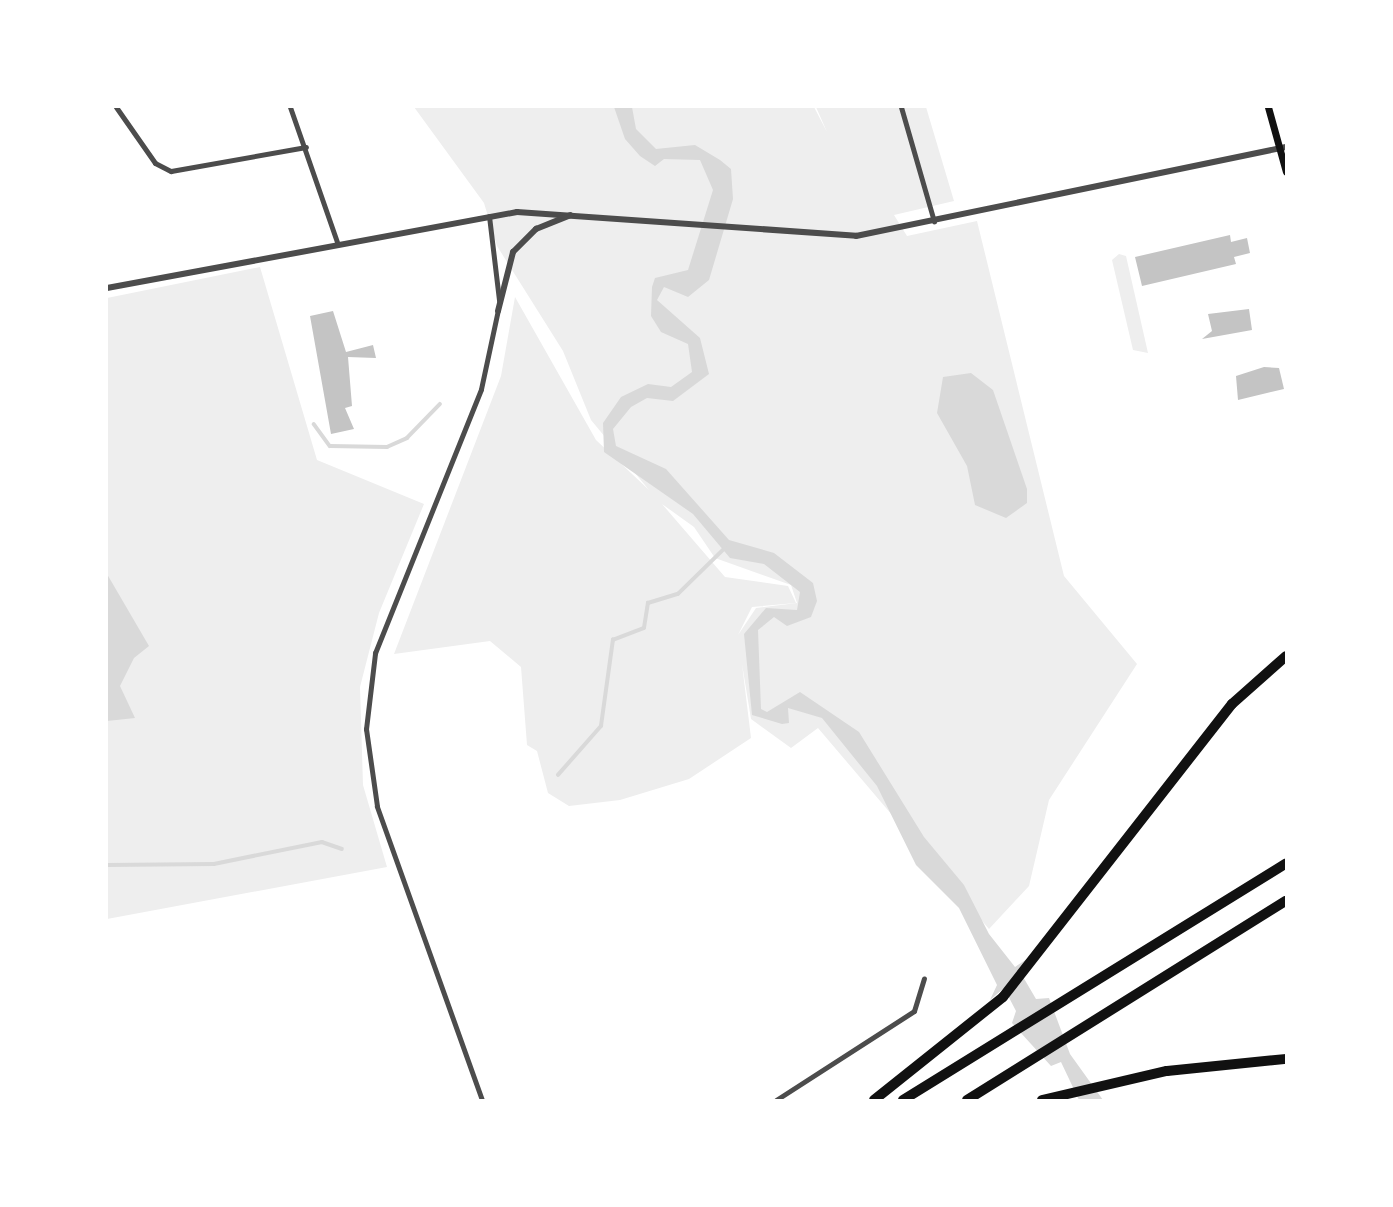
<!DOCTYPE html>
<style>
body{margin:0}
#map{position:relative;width:1393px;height:1207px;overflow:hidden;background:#fff;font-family:"Fira Sans",sans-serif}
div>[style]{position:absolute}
.green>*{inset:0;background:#eee}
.water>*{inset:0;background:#d9d9d9}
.stream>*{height:3.5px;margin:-1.75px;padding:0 1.75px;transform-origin:1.75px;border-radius:1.75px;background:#d9d9d9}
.building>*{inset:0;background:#c4c4c4}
.minor>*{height:5px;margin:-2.5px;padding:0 2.5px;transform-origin:2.5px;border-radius:2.5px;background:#4c4c4c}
.tertiary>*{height:6px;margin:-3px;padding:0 3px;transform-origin:3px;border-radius:3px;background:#4c4c4c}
.secondary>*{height:7px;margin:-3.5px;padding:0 3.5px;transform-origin:3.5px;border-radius:3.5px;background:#111}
.motorway>*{height:10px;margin:-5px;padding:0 5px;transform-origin:5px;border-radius:5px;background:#111}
span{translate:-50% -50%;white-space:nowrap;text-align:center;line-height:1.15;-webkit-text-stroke:6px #fff;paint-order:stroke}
.frame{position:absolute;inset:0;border:108px solid #fff;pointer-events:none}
</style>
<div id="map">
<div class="green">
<div style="clip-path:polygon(evenodd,414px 107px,814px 107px,827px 132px,816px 107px,926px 107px,954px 201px,894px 215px,907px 236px,977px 221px,1064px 576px,1137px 664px,1049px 800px,1029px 886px,989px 929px,818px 728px,791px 748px,751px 719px,742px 664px,751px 738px,689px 779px,620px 800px,569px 806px,548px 793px,537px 751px,527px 745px,521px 667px,490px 641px,394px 654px,501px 376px,515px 297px,596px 440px,649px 490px,591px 420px,563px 351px,497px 246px,484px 203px,414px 107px,662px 504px,694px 527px,715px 558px,791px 585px,797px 603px,756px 608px,738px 635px,752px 607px,796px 603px,788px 586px,725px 577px,662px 504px)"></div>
<div style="clip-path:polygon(1119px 254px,1126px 256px,1148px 353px,1133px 350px,1112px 260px)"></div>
<div style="clip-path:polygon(260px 267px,317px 460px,424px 504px,379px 613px,360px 687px,363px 785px,387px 867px,107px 919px,107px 298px)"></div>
</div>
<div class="water">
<div style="clip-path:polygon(614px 107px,632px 107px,636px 129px,656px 149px,695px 145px,720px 160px,731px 169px,733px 199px,709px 280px,688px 297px,664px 287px,657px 300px,700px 338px,709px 374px,673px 401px,647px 398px,631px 407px,613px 429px,616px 446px,666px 469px,729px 540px,774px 553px,813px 583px,817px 601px,811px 617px,787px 626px,774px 617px,758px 630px,761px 709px,767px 712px,800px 692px,859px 732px,924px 837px,964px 885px,989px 934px,1015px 967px,1030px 957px,1019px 970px,1036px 999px,1049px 998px,1070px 1054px,1103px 1100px,1079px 1100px,1061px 1062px,1051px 1066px,1012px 1023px,1016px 1011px,1004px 988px,990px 1000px,997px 985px,959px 908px,916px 865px,877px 786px,822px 718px,788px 708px,789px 723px,782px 724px,752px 715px,744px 634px,766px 608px,797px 610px,800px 592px,764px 564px,730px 558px,693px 514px,604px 452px,603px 423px,621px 397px,648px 384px,671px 387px,692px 372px,688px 344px,661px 332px,651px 316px,652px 287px,655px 278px,688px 270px,713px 190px,700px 160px,664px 159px,655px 166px,640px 156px,625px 139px)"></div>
<div style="clip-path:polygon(971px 373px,993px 390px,1027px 489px,1027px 503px,1006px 518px,975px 505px,967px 466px,937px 413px,943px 377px)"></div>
<div style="clip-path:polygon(107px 574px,149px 646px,134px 658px,120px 686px,135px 718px,107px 721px)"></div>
</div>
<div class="stream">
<div style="left:314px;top:424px;width:27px;rotate:54deg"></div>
<div style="left:330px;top:446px;width:57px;rotate:1deg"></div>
<div style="left:387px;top:447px;width:22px;rotate:-24deg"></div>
<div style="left:407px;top:438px;width:47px;rotate:-45.9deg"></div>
<div style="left:558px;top:775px;width:65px;rotate:-48.7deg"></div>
<div style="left:601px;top:726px;width:87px;rotate:-82.1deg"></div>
<div style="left:613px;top:640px;width:33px;rotate:-21deg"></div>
<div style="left:644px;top:628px;width:25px;rotate:-81deg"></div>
<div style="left:648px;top:603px;width:31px;rotate:-17deg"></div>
<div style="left:678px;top:594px;width:66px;rotate:-44.4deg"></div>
<div style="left:107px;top:865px;width:107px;rotate:-0.5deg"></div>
<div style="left:214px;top:864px;width:110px;rotate:-11.5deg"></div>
<div style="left:322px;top:842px;width:21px;rotate:19deg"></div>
</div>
<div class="building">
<div style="clip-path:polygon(1230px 235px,1231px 242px,1247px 238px,1250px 253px,1234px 257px,1236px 264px,1142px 286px,1135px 257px)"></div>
<div style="clip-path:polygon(1249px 309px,1252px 330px,1202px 339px,1212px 331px,1208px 314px)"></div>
<div style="clip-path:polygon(333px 311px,346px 352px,373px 345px,376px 358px,348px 357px,352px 406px,345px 408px,354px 429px,331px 434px,310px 316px)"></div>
<div style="clip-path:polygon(1264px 367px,1279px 368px,1284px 389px,1238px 400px,1236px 376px)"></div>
</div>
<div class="minor">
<div style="left:116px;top:107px;width:68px;rotate:55.1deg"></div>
<div style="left:155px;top:163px;width:18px;rotate:27deg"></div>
<div style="left:171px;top:171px;width:137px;rotate:-10.1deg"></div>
<div style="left:290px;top:107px;width:143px;rotate:70.8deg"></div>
<div style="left:901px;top:107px;width:119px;rotate:73.9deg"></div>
<div style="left:489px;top:216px;width:85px;rotate:83.2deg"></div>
<div style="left:482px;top:1100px;width:312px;rotate:-109.7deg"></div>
<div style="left:377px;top:806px;width:78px;rotate:-98.1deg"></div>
<div style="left:366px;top:729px;width:77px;rotate:-83.2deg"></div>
<div style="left:375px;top:653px;width:284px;rotate:-68.1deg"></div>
<div style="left:481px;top:389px;width:81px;rotate:-77.9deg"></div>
<div style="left:776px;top:1100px;width:164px;rotate:-32.8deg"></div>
<div style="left:914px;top:1011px;width:34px;rotate:-73deg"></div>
</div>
<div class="tertiary">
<div style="left:107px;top:288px;width:417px;rotate:-10.5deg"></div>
<div style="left:517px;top:212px;width:340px;rotate:4deg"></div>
<div style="left:856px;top:236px;width:439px;rotate:-11.7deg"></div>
<div style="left:498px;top:311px;width:61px;rotate:-75.7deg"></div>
<div style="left:513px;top:252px;width:33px;rotate:-45deg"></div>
<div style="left:536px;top:229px;width:37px;rotate:-22deg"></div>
</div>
<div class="secondary">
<div style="left:1268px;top:107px;width:67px;rotate:74.5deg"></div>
</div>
<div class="motorway">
<div style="left:874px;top:1100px;width:165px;rotate:-38.6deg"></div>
<div style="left:1003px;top:997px;width:372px;rotate:-52deg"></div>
<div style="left:1232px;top:704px;width:72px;rotate:-41.6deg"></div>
<div style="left:903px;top:1100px;width:450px;rotate:-31.7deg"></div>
<div style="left:967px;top:1100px;width:376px;rotate:-32deg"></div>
<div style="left:1042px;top:1100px;width:128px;rotate:-13.1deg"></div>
<div style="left:1167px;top:1071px;width:120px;rotate:-5.8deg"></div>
</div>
<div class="frame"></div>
</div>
